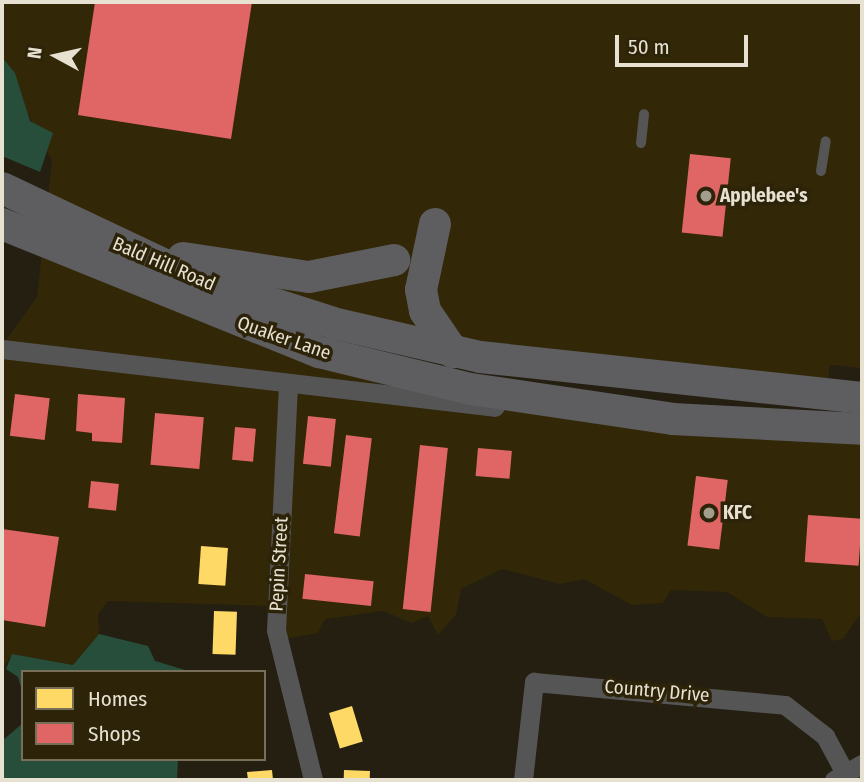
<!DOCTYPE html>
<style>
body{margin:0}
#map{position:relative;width:864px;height:782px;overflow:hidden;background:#241f11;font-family:"Fira Sans Condensed",sans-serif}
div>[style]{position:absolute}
.built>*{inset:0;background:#322707}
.green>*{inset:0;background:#274e3b}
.homes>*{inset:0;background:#ffd966;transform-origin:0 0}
.shops>*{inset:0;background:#e06666;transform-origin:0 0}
.service>*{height:10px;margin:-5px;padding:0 5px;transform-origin:5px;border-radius:5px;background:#565555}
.minor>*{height:19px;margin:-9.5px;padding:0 9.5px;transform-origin:9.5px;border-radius:9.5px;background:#565555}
.primary>*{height:32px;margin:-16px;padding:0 16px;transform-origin:16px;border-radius:16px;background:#5e5e61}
.dots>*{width:19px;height:19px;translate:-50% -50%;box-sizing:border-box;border:4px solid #2c2309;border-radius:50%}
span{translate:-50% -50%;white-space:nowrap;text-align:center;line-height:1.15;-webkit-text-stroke:7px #2c2309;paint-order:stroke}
.poi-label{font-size:19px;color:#e7e1d2;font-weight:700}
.left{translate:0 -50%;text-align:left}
.street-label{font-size:19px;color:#e7e1d2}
.frame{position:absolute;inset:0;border:4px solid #e7e1d2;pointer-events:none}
.legend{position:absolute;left:21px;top:670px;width:245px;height:91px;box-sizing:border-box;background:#2c2309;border:2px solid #776f59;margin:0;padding:9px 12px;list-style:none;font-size:21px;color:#e7e1d2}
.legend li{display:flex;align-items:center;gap:14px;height:35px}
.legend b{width:35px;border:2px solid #776f59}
.north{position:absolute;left:21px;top:21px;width:70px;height:70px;-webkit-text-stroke:5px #2c2309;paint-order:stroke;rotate:278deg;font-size:19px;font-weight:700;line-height:28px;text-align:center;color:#e7e1d2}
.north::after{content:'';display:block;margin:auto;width:24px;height:32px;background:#e7e1d2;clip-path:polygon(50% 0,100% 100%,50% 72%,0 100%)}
.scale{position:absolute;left:615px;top:35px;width:133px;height:32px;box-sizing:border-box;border:4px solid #e7e1d2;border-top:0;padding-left:9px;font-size:21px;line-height:24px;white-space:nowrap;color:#e7e1d2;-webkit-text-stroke:5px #2c2309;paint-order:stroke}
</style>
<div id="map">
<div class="built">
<div style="clip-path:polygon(2px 2px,862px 2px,862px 368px,830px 365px,826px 394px,330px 338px,368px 365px,862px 444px,862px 611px,843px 639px,832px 641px,822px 619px,767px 617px,727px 592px,671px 590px,663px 603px,632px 605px,584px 579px,560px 584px,502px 569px,461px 589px,456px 615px,438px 635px,428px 616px,412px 623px,383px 611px,325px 619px,318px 633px,280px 640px,272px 606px,108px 601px,98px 614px,99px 634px,73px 665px,13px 654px,2px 668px,2px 346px,37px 297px,52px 161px,16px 91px,15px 73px,2px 57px)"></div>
</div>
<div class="green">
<div style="clip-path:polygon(2px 57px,15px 73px,30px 121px,53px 133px,40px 172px,2px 156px)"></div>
<div style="clip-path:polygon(99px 634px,148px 646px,155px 661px,192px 672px,23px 672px,23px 694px,18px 677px,6px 669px,12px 654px,73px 665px)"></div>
<div style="clip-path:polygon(23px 723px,23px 759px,178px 759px,177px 780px,2px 780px,2px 741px)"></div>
</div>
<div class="homes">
<div style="left:201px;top:546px;width:27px;height:38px;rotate:4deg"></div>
<div style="left:214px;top:611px;width:23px;height:43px;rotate:2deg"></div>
<div style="left:352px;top:706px;width:37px;height:24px;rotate:73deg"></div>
<div style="clip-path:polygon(272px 770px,273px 780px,248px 780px,247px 772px)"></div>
<div style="left:344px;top:770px;width:26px;height:10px;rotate:2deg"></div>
</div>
<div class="shops">
<div style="clip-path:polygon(95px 2px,252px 2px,231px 139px,78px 115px)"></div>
<div style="left:690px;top:154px;width:41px;height:79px;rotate:6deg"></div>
<div style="left:15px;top:394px;width:35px;height:42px;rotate:7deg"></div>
<div style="clip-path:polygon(78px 394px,125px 398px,122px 443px,92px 441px,92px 433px,76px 431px)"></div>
<div style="left:155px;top:413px;width:49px;height:52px;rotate:5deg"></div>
<div style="left:308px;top:416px;width:28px;height:48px;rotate:6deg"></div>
<div style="left:235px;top:427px;width:21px;height:33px;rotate:5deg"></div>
<div style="left:346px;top:435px;width:26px;height:99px;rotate:7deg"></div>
<div style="left:420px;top:445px;width:28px;height:165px;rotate:6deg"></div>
<div style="left:478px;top:448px;width:34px;height:28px;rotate:5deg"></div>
<div style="left:696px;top:476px;width:32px;height:70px;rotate:7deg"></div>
<div style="left:91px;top:481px;width:28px;height:27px;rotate:6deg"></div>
<div style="left:808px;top:515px;width:54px;height:47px;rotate:4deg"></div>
<div style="clip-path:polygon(2px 529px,59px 537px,45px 627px,2px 620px)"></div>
<div style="left:305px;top:574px;width:69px;height:25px;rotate:6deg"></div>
</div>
<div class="service">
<div style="left:641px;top:143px;width:29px;rotate:-84deg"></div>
<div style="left:821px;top:171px;width:30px;rotate:-81deg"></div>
</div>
<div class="minor">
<div style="left:2px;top:349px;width:496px;rotate:6.7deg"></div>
<div style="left:288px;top:385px;width:245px;rotate:92.8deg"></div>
<div style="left:276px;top:630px;width:154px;rotate:76.1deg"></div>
<div style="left:523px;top:780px;width:99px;rotate:-83.6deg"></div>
<div style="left:534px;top:682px;width:252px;rotate:5.2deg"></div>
<div style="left:785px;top:705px;width:51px;rotate:37.8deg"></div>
<div style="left:825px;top:736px;width:42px;rotate:61.6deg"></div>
<div style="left:834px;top:780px;width:32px;rotate:-30deg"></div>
</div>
<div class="primary">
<div style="left:2px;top:188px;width:208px;rotate:25.3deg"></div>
<div style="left:190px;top:277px;width:150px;rotate:17.8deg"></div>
<div style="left:333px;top:323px;width:151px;rotate:13deg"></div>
<div style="left:480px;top:357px;width:384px;rotate:6.1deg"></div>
<div style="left:2px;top:224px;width:342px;rotate:22deg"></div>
<div style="left:319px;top:352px;width:156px;rotate:13.7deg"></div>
<div style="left:471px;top:389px;width:204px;rotate:8.4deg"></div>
<div style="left:673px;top:419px;width:189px;rotate:3deg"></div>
<div style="left:435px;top:224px;width:67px;rotate:102deg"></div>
<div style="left:421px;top:290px;width:21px;rotate:79deg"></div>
<div style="left:425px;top:311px;width:50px;rotate:55.7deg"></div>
<div style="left:183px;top:258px;width:127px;rotate:8.6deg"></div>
<div style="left:309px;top:277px;width:87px;rotate:-11.3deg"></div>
</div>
<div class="dots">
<div style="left:706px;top:196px;background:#a39d8e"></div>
<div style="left:709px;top:513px;background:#a39d8e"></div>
</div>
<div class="poi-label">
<span class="left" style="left:720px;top:196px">Applebee's</span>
<span class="left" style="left:723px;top:513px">KFC</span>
</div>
<div class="street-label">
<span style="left:164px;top:264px;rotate:23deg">Bald Hill Road</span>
<span style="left:284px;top:338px;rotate:19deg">Quaker Lane</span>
<span style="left:279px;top:564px;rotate:-87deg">Pepin Street</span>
<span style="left:657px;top:691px;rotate:5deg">Country Drive</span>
</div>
<div class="frame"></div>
<ul class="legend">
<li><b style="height:19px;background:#ffd966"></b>Homes</li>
<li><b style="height:19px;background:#e06666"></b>Shops</li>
</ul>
<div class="north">N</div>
<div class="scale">50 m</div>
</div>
